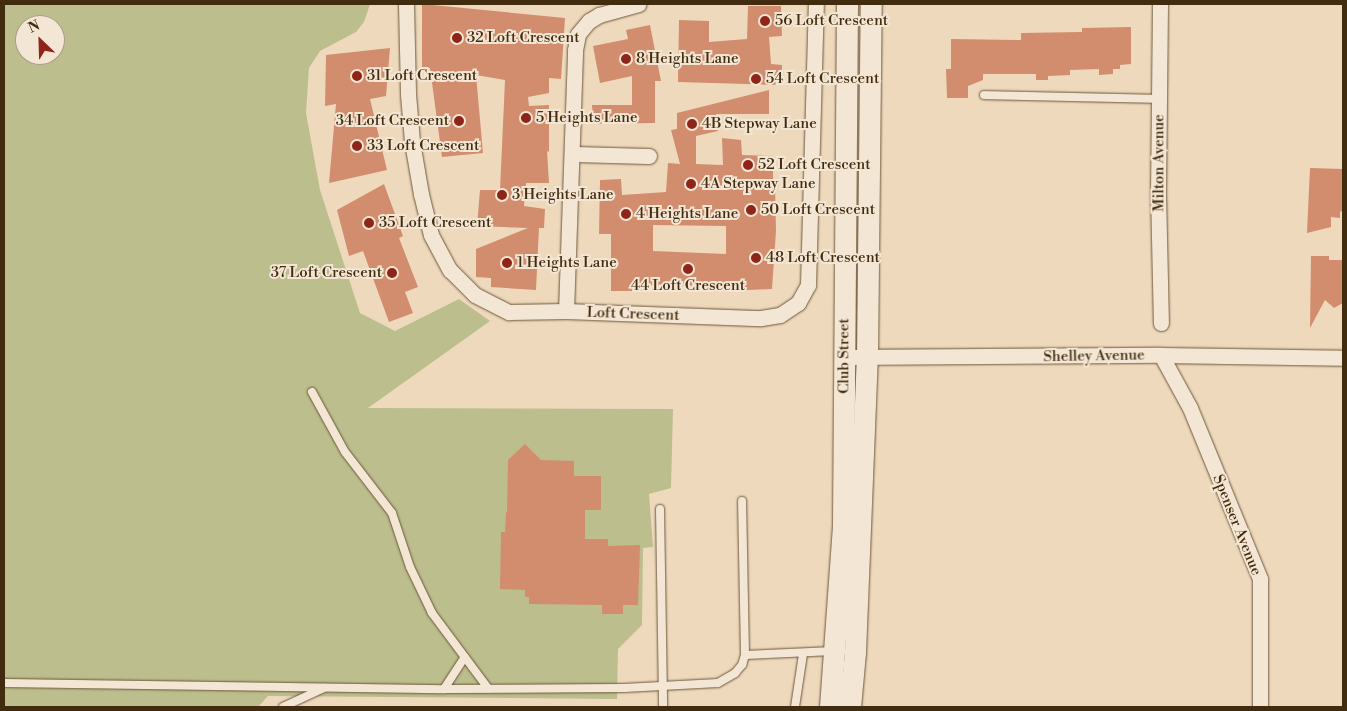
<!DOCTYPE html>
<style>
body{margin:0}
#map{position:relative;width:1347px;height:711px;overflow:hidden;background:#eed9bd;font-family:"Libre Bodoni",serif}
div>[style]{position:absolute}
.green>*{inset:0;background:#bcbe8e}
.building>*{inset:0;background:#d18d6d}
.roads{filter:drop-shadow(0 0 1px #6d573a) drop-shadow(0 0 1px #6d573a)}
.lane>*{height:8px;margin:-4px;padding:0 4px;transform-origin:4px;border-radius:4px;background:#f4e6d4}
.street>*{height:15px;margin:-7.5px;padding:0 7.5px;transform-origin:7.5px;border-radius:7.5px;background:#f4e6d4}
.secondary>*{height:21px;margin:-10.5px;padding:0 10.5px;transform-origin:10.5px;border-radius:10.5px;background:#f4e6d4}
.dots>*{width:14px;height:14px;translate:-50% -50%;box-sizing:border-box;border:2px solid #f4e6d4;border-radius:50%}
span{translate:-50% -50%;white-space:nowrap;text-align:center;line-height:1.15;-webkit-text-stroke:4px #f4e6d4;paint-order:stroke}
.poi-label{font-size:15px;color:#422c0f}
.left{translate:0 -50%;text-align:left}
.right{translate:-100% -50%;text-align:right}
.street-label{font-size:15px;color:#422c0f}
.frame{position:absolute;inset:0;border:5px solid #422c0f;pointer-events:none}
.north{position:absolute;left:15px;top:15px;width:50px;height:50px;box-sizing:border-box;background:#f4e6d4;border:1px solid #ad9c85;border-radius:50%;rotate:336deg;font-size:14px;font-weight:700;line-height:20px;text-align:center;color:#422c0f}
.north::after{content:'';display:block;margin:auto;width:18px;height:22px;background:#8f2418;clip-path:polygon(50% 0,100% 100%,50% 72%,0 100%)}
</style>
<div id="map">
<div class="green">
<div style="clip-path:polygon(evenodd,4px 4px,370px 4px,364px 22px,356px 32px,320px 51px,309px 68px,306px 113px,320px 190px,360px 313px,395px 331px,459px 299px,490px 321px,368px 408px,673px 409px,671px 488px,649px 494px,653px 547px,643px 548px,642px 625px,618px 649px,617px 699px,268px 696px,258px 707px,4px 707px,4px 4px,25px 25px,55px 25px,55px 55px,25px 55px,25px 25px)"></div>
</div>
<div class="building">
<div style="clip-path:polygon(422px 4px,565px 18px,561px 79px,549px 78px,549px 93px,528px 97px,529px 106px,549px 105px,549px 152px,547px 151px,549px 183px,526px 183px,524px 206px,545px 209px,544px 228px,539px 228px,536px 290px,491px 287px,491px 278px,476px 277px,476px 249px,528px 228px,477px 226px,480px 190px,500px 190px,505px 80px,476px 75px,483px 153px,442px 157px,430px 68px,422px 67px)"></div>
<div style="clip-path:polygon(748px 6px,781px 6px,782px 36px,769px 37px,771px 64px,782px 65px,781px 85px,678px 82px,679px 20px,709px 21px,709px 42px,747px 39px)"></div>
<div style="clip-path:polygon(650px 25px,661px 81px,655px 81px,655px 123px,593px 124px,592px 105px,632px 105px,632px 76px,600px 83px,593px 46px,628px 39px,626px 30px)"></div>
<div style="clip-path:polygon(1131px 27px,1131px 64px,1120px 65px,1120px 69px,1113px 69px,1113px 74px,1099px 75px,1099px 69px,1070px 70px,1070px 75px,1048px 76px,1048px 80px,1036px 80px,1036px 74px,983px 74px,983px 80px,968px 86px,968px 98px,947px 98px,946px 69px,951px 69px,951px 39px,1021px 40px,1021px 33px,1082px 32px,1082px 28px)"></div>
<div style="clip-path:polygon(390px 48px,386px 96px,370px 99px,387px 170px,329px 183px,336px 104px,325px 106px,326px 55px)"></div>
<div style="clip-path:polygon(evenodd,769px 90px,769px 114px,716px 114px,718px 131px,696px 136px,696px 164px,723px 165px,722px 138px,741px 140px,742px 155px,773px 156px,773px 185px,775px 185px,776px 231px,772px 289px,726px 291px,726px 286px,647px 285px,646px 291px,611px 291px,611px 234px,599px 234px,600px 180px,621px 179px,622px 195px,666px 192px,668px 163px,680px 164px,671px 130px,677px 129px,677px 113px,769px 90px,653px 225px,726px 226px,726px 254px,653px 251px,653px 225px)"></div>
<div style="clip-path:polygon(1310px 168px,1343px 169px,1343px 210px,1340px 212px,1340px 218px,1331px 217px,1331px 227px,1307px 233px)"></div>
<div style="clip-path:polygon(384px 184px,403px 236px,399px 238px,418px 287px,405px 292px,413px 313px,389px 322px,363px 251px,349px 256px,337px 210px)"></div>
<div style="clip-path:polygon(1311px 256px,1329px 256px,1329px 260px,1343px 260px,1343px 303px,1334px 308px,1325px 300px,1310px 328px)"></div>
<div style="clip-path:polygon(525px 444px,541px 460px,574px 461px,574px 476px,601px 476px,601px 510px,585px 510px,585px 539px,608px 539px,608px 546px,640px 545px,638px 605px,623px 605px,623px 614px,602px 614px,602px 605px,529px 604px,529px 597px,525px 597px,525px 590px,500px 589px,501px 532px,505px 532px,506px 512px,507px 512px,508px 460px)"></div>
</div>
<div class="roads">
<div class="lane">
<div style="left:984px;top:95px;width:175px;rotate:1.3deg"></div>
<div style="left:312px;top:392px;width:68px;rotate:61.2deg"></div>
<div style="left:345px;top:452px;width:77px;rotate:52.4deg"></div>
<div style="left:392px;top:513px;width:57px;rotate:71.6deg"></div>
<div style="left:410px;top:567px;width:51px;rotate:64.4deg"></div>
<div style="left:432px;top:613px;width:94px;rotate:53.3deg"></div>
<div style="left:660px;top:509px;width:198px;rotate:89.1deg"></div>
<div style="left:745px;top:655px;width:88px;rotate:-2.6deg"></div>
<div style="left:4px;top:683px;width:440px;rotate:0.8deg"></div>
<div style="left:444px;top:689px;width:180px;rotate:-0.3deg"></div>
<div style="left:624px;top:688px;width:94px;rotate:-3deg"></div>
<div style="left:718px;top:683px;width:20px;rotate:-30deg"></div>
<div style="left:735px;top:673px;width:11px;rotate:-49deg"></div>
<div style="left:742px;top:665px;width:10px;rotate:-73deg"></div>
<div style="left:745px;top:655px;width:154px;rotate:-91.1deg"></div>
<div style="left:444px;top:689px;width:38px;rotate:-57deg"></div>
<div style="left:283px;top:707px;width:45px;rotate:-24.9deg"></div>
<div style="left:795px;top:707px;width:54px;rotate:-81.4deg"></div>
</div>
<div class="street">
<div style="left:406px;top:4px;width:90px;rotate:88.7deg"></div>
<div style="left:408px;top:94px;width:48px;rotate:85.2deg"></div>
<div style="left:412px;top:142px;width:53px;rotate:80.2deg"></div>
<div style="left:421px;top:194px;width:42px;rotate:76.3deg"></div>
<div style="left:431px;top:235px;width:40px;rotate:62deg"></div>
<div style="left:450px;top:270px;width:35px;rotate:45deg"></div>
<div style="left:475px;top:295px;width:38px;rotate:27deg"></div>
<div style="left:509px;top:312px;width:57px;rotate:-1deg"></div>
<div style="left:566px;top:311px;width:195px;rotate:2.1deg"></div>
<div style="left:761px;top:318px;width:19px;rotate:-9deg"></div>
<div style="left:780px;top:315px;width:22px;rotate:-34deg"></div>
<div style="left:798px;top:303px;width:21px;rotate:-61deg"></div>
<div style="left:808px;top:285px;width:281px;rotate:-88.4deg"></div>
<div style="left:1160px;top:4px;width:189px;rotate:90.6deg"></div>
<div style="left:1158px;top:193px;width:130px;rotate:88.7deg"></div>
<div style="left:573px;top:154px;width:76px;rotate:1.5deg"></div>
<div style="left:566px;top:311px;width:261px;rotate:-88deg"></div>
<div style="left:575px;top:50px;width:16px;rotate:-79deg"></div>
<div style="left:578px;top:34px;width:17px;rotate:-50deg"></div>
<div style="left:589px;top:21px;width:12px;rotate:-31deg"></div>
<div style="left:599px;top:15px;width:41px;rotate:-15.4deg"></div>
<div style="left:1161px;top:355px;width:60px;rotate:61.3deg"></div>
<div style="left:1190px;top:408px;width:185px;rotate:67.7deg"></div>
<div style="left:1260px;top:579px;width:128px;rotate:90deg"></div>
<div style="left:844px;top:357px;width:317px;rotate:-0.4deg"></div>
<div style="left:1161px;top:355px;width:182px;rotate:0.9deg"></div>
</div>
<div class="secondary">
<div style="left:830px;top:707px;width:183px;rotate:-85.9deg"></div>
<div style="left:843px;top:524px;width:520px;rotate:-89.56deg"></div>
<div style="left:850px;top:707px;width:55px;rotate:-84.8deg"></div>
<div style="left:855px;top:652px;width:294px;rotate:-87.7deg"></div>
<div style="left:867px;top:358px;width:354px;rotate:-89.4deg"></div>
</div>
</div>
<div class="dots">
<div style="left:765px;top:21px;background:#8f2418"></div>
<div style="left:457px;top:38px;background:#8f2418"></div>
<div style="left:626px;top:59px;background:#8f2418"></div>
<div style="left:357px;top:76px;background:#8f2418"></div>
<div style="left:756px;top:79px;background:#8f2418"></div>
<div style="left:526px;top:118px;background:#8f2418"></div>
<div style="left:459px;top:121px;background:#8f2418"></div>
<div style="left:692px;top:124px;background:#8f2418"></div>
<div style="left:357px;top:146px;background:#8f2418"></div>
<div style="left:748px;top:165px;background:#8f2418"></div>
<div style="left:691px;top:184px;background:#8f2418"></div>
<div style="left:502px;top:195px;background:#8f2418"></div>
<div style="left:751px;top:210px;background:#8f2418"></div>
<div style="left:626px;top:214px;background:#8f2418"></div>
<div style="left:369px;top:223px;background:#8f2418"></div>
<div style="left:756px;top:258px;background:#8f2418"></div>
<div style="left:507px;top:263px;background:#8f2418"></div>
<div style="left:688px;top:269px;background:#8f2418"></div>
<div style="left:392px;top:273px;background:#8f2418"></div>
</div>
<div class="poi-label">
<span class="left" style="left:775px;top:21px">56 Loft Crescent</span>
<span class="left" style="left:467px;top:38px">32 Loft Crescent</span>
<span class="left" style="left:636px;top:59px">8 Heights Lane</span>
<span class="left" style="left:367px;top:76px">31 Loft Crescent</span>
<span class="left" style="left:766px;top:79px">54 Loft Crescent</span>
<span class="left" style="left:536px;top:118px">5 Heights Lane</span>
<span class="right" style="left:449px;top:121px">34 Loft Crescent</span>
<span class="left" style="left:702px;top:124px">4B Stepway Lane</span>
<span class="left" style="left:367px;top:146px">33 Loft Crescent</span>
<span class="left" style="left:758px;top:165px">52 Loft Crescent</span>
<span class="left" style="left:701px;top:184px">4A Stepway Lane</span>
<span class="left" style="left:512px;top:195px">3 Heights Lane</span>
<span class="left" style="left:761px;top:210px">50 Loft Crescent</span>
<span class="left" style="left:636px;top:214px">4 Heights Lane</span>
<span class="left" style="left:379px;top:223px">35 Loft Crescent</span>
<span class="left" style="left:766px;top:258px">48 Loft Crescent</span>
<span class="left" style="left:517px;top:263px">1 Heights Lane</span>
<span class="right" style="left:382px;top:273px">37 Loft Crescent</span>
<span style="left:688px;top:286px">44 Loft Crescent</span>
</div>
<div class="street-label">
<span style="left:1159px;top:163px;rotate:-90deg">Milton Avenue</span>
<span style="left:633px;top:314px;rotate:2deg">Loft Crescent</span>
<span style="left:844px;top:356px;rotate:-90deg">Club Street</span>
<span style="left:1094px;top:356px;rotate:-1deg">Shelley Avenue</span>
<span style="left:1237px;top:525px;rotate:68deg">Spenser Avenue</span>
</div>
<div class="frame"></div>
<div class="north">N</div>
</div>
